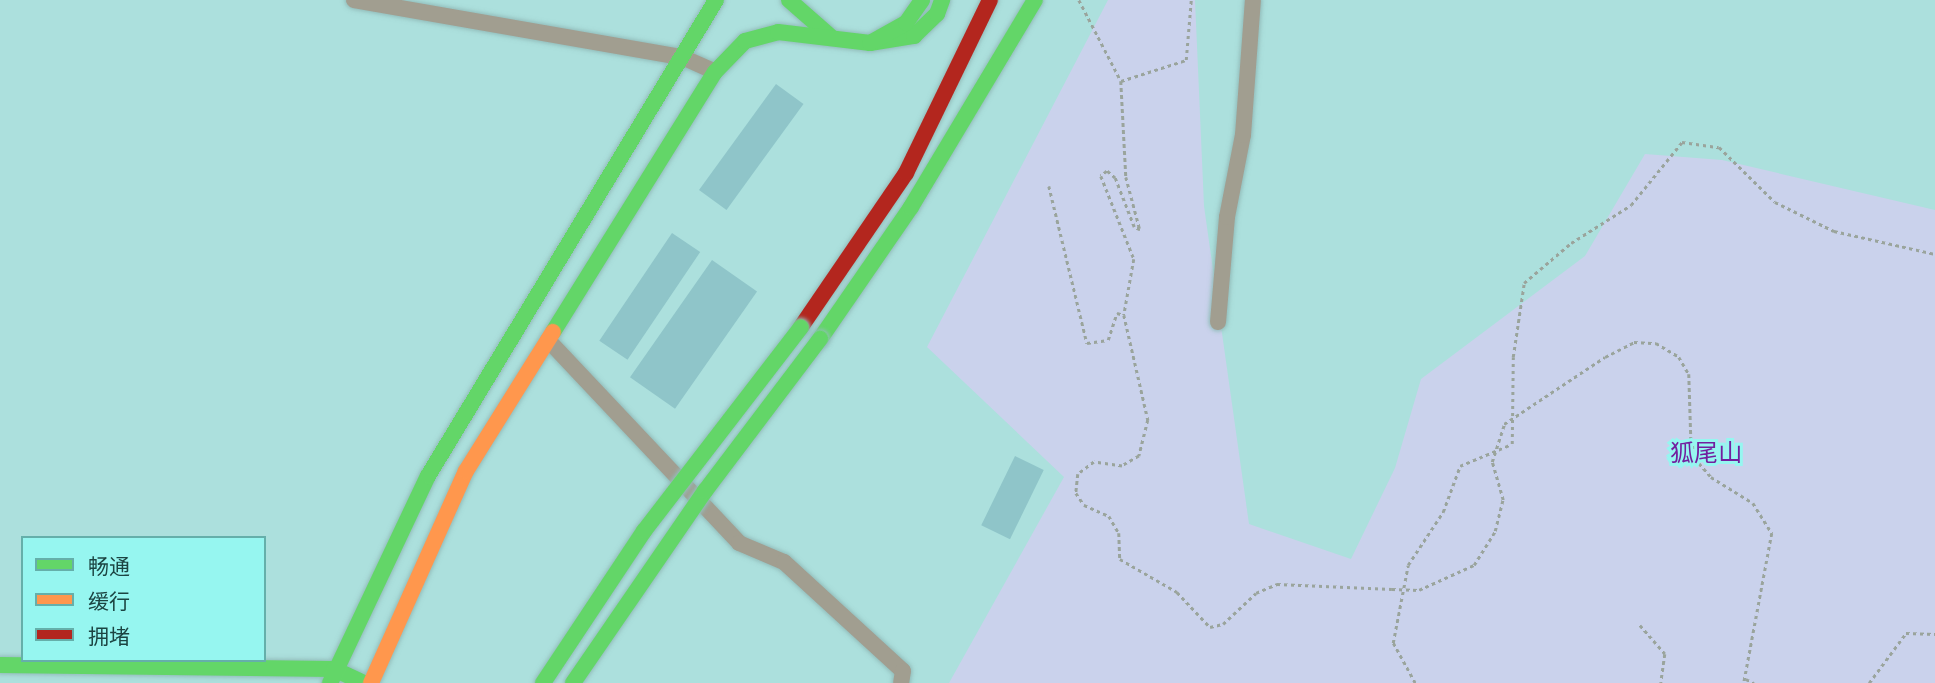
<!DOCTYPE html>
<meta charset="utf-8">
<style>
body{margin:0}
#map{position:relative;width:1935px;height:683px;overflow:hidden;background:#ace0dd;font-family:Helvetica,"Noto Sans SC",sans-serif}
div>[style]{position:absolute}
.green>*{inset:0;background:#cad2ec}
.building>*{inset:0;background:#8fc5c9;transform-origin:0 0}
.path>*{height:2.5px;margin-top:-1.25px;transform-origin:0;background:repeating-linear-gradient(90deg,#9aa49c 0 3.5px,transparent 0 7px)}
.roads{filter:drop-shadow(0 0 2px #93bdbb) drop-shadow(0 0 2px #93bdbb)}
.street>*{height:16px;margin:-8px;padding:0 8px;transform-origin:8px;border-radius:8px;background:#a19e90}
.fast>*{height:16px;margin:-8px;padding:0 8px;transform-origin:8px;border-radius:8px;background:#63d668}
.slow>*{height:16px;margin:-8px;padding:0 8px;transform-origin:8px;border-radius:8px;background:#ff974d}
.jam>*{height:16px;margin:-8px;padding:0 8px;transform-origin:8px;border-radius:8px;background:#b3261e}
.path-bridge>*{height:2.5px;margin-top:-1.25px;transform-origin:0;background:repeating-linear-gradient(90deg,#9aa49c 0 3.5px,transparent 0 7px)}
.bridges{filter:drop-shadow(0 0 2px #93bdbb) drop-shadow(0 0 2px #93bdbb)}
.fast-bridge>*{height:16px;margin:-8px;padding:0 8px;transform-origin:8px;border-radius:8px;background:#63d668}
span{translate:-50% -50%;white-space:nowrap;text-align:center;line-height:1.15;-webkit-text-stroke:6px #96f6f0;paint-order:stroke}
.park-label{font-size:24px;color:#731e9e}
.legend{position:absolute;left:21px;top:536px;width:245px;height:126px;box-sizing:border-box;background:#96f6f0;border:2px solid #65afaa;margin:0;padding:9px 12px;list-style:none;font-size:21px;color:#1c4442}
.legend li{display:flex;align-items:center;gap:14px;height:35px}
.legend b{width:35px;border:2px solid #65afaa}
</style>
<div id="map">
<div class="green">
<div style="clip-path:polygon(1108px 0,1195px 0,1204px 206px,1249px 524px,1351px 559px,1395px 468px,1421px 379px,1585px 256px,1645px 154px,1722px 160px,1935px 210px,1935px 683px,949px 683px,1064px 477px,927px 347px)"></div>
</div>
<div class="building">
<div style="left:776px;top:84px;width:34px;height:131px;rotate:36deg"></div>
<div style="left:672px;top:233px;width:34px;height:130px;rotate:34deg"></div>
<div style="left:712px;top:260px;width:55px;height:143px;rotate:35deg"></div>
<div style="left:1015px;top:456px;width:32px;height:77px;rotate:26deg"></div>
</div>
<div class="path">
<div style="left:1079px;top:0;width:91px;rotate:62.6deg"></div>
<div style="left:1121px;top:81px;width:96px;rotate:87deg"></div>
<div style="left:1126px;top:177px;width:55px;rotate:75.2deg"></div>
<div style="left:1140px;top:230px;width:7px;rotate:-153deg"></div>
<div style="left:1134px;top:227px;width:53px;rotate:-111.2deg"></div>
<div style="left:1115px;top:178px;width:11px;rotate:-139deg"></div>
<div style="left:1107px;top:171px;width:8px;rotate:140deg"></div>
<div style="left:1101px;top:176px;width:89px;rotate:68.3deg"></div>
<div style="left:1134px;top:259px;width:57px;rotate:100.1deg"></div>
<div style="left:1124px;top:315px;width:108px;rotate:77.1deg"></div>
<div style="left:1148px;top:420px;width:37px;rotate:104deg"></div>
<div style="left:1139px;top:456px;width:20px;rotate:150deg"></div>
<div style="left:1122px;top:466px;width:28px;rotate:-172deg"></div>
<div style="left:1094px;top:462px;width:20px;rotate:143deg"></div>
<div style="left:1078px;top:474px;width:19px;rotate:96deg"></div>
<div style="left:1076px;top:493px;width:14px;rotate:56deg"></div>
<div style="left:1084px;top:505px;width:27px;rotate:24deg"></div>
<div style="left:1109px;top:516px;width:20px;rotate:60deg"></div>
<div style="left:1119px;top:533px;width:26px;rotate:88deg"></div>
<div style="left:1120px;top:559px;width:66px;rotate:30.1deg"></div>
<div style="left:1177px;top:592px;width:48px;rotate:46.7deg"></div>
<div style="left:1210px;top:627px;width:13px;rotate:-13deg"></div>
<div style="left:1223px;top:624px;width:45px;rotate:-43.2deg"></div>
<div style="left:1256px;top:593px;width:23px;rotate:-23deg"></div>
<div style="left:1277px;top:584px;width:115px;rotate:2.5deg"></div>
<div style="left:1121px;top:81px;width:68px;rotate:-17.9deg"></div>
<div style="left:1186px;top:60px;width:60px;rotate:-85.2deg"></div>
<div style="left:1049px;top:186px;width:162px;rotate:76.4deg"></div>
<div style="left:1087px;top:343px;width:21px;rotate:-8deg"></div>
<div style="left:1108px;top:340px;width:28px;rotate:-72deg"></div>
<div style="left:1117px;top:313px;width:7px;rotate:16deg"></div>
<div style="left:1640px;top:625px;width:38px;rotate:49deg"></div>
<div style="left:1665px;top:654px;width:29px;rotate:98deg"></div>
<div style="left:1746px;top:679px;width:9px;rotate:27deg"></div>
<div style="left:1415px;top:683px;width:46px;rotate:-118.8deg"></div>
<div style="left:1393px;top:643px;width:79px;rotate:-79.1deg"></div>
<div style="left:1408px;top:565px;width:64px;rotate:-56.6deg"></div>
<div style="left:1443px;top:512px;width:49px;rotate:-69.7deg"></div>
<div style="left:1460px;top:466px;width:56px;rotate:-22.9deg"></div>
<div style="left:1512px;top:444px;width:87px;rotate:-89.3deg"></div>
<div style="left:1513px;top:357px;width:75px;rotate:-81.5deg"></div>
<div style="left:1524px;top:283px;width:62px;rotate:-40.4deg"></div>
<div style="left:1571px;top:243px;width:71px;rotate:-32.3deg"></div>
<div style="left:1631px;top:205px;width:81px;rotate:-51deg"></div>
<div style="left:1682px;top:142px;width:37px;rotate:8deg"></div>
<div style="left:1719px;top:147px;width:78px;rotate:44.5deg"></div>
<div style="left:1775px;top:202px;width:66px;rotate:26.2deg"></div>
<div style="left:1834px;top:231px;width:104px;rotate:12.8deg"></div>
<div style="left:1869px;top:683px;width:62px;rotate:-53.5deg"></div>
<div style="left:1906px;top:633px;width:29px;rotate:2deg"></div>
</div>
<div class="roads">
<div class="street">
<div style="left:354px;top:0;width:333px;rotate:9.9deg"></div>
<div style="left:682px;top:57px;width:36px;rotate:24deg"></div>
<div style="left:1218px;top:322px;width:105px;rotate:-85.1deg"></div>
<div style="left:1227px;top:217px;width:84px;rotate:-79deg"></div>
<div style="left:1243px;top:135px;width:135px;rotate:-85.8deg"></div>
<div style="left:548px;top:340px;width:279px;rotate:46.7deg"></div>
<div style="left:739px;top:543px;width:49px;rotate:22.9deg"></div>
<div style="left:784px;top:562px;width:161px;rotate:42.5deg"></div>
<div style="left:903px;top:671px;width:12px;rotate:99deg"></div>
</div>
<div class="fast">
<div style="left:789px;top:0;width:55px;rotate:41.3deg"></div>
<div style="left:870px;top:43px;width:45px;rotate:-9deg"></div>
<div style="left:914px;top:36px;width:32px;rotate:-44deg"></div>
<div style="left:937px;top:14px;width:15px;rotate:-70deg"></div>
<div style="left:553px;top:332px;width:306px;rotate:-58.1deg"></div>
<div style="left:715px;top:72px;width:43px;rotate:-45.9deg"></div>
<div style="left:745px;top:41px;width:34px;rotate:-15deg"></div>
<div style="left:778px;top:32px;width:93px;rotate:6.8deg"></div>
<div style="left:870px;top:43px;width:41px;rotate:-29.1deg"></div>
<div style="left:906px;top:23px;width:28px;rotate:-55deg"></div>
<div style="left:820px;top:339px;width:160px;rotate:-55.4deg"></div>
<div style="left:911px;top:207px;width:241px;rotate:-59.1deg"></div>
<div style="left:0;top:665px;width:334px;rotate:0.7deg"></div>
<div style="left:334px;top:669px;width:33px;rotate:25deg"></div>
<div style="left:330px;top:683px;width:229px;rotate:-64.7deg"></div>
<div style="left:428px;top:476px;width:556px;rotate:-58.82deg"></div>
</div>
<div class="slow">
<div style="left:371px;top:683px;width:232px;rotate:-65.9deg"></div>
<div style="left:466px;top:471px;width:164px;rotate:-58deg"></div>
</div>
<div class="jam">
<div style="left:801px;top:327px;width:186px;rotate:-55.7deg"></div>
<div style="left:906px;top:173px;width:192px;rotate:-64.1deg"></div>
</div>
</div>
<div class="path-bridge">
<div style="left:1392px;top:589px;width:27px;rotate:2deg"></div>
<div style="left:1419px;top:590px;width:60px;rotate:-24.4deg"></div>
<div style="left:1474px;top:565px;width:40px;rotate:-58deg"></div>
<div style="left:1495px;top:531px;width:32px;rotate:-76deg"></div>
<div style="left:1503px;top:500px;width:40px;rotate:-106deg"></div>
<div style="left:1492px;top:462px;width:40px;rotate:-72deg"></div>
<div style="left:1504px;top:424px;width:121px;rotate:-33.6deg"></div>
<div style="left:1605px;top:357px;width:33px;rotate:-27deg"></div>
<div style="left:1634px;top:342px;width:22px;rotate:3deg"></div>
<div style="left:1656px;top:343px;width:27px;rotate:31deg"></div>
<div style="left:1679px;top:357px;width:20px;rotate:60deg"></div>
<div style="left:1689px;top:374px;width:65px;rotate:88.2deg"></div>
<div style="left:1691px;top:439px;width:25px;rotate:72deg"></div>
<div style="left:1699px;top:463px;width:18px;rotate:49deg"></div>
<div style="left:1711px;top:477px;width:49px;rotate:31.8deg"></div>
<div style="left:1753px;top:503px;width:36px;rotate:58deg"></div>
<div style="left:1772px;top:533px;width:153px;rotate:100.6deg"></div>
</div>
<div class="bridges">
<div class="fast-bridge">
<div style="left:543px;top:683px;width:182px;rotate:-56.4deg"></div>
<div style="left:644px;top:531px;width:257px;rotate:-52.4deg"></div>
<div style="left:573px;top:683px;width:233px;rotate:-55.5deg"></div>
<div style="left:705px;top:491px;width:191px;rotate:-52.9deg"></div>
</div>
</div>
<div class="park-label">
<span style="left:1706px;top:453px">狐尾山</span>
</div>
<ul class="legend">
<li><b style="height:9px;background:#63d668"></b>畅通</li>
<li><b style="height:9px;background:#ff974d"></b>缓行</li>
<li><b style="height:9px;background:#b3261e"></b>拥堵</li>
</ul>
</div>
